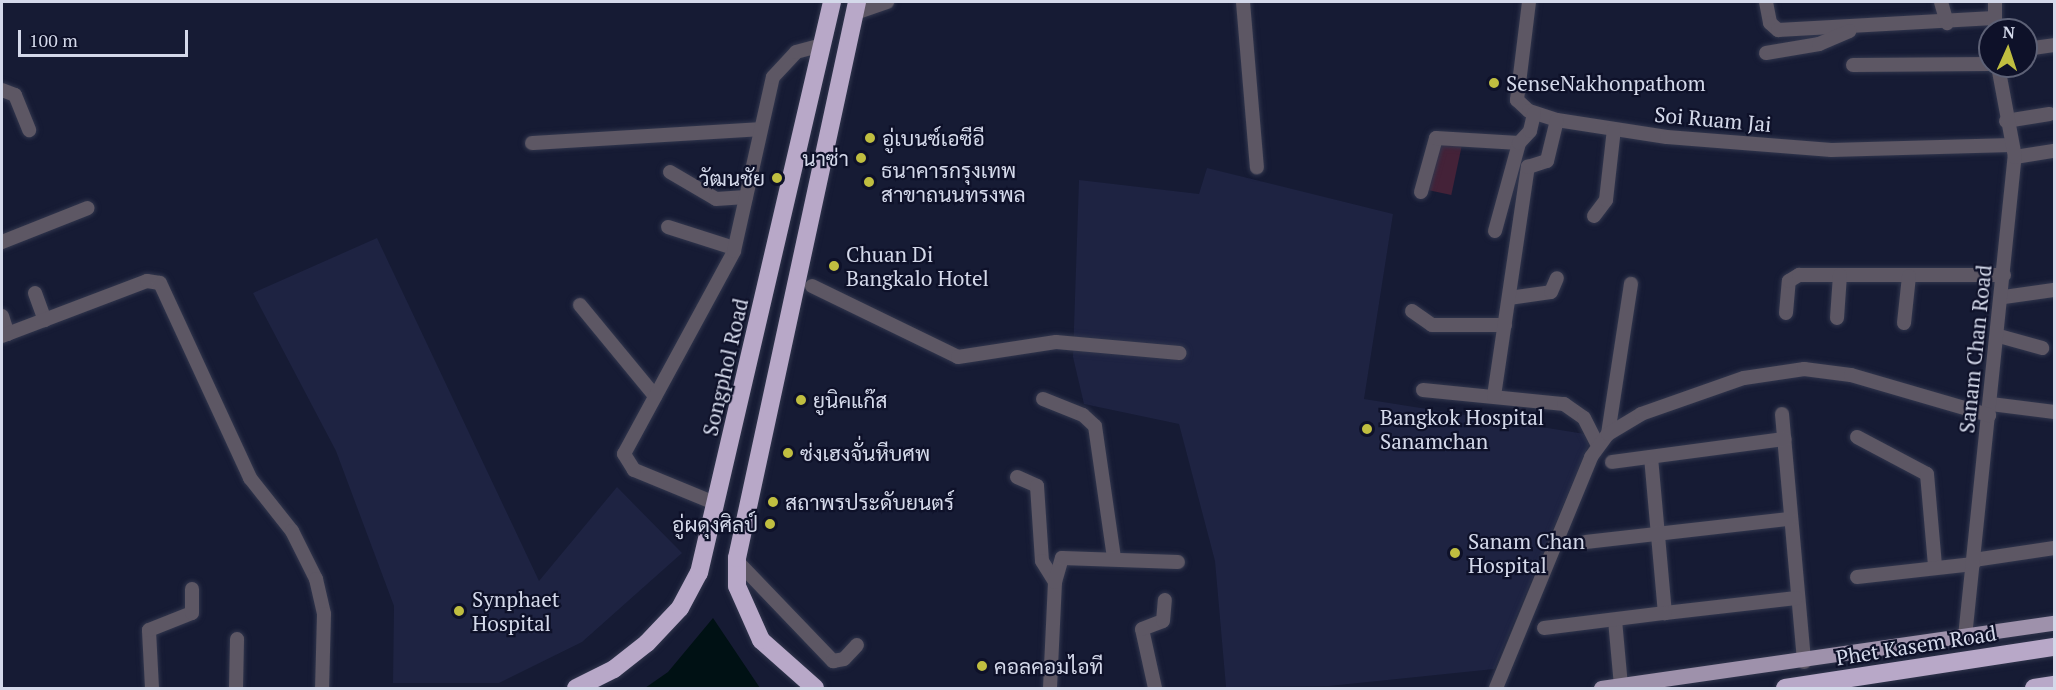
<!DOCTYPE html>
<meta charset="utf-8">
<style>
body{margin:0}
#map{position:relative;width:2056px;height:690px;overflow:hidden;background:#161b34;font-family:"PT Serif",Sarabun,serif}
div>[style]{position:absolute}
.built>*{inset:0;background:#1e2342}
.green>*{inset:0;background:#442238;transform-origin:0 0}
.water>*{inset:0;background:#001114}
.roads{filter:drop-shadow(0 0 2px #31364d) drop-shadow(0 0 2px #31364d)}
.minor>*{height:14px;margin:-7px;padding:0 7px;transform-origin:7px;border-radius:7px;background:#5d5764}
.major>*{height:15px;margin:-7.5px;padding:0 7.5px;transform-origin:7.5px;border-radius:7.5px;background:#9e91ab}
.highway>*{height:18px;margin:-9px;padding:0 9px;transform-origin:9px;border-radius:9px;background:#b8a8c8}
.dots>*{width:16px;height:16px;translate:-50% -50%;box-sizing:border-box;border:3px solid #0e1129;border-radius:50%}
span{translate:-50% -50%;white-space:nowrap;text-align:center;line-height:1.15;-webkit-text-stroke:4.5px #0e1129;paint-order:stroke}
.poi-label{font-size:21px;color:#d4d9ea}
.left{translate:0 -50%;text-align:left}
.right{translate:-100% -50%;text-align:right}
.street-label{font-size:21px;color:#d4d9ea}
.frame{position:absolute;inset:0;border:3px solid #d4d9ea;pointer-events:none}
.north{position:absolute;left:1978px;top:18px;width:60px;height:60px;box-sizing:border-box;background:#0e1129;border:2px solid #5d6176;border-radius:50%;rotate:3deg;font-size:16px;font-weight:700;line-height:24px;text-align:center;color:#d4d9ea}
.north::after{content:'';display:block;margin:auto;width:21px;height:27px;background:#c0be40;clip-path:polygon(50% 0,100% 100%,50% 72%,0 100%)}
.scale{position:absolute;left:18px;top:30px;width:170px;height:27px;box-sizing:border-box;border:3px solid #d4d9ea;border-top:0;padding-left:8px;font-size:18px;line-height:21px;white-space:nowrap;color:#d4d9ea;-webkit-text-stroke:4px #0e1129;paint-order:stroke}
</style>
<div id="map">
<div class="built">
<div style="clip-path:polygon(1207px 168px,1393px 214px,1364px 399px,1585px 434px,1589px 444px,1494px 669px,1329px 686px,1226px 687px,1215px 561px,1179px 424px,1084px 404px,1073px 357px,1079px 180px,1199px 194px)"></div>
<div style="clip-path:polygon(377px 238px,539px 581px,617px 487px,682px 553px,582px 642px,499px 683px,393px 683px,394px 606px,336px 451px,253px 293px)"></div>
</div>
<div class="green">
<div style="left:1438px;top:142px;width:24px;height:49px;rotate:12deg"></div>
</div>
<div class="water">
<div style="clip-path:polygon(713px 618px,760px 688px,645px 688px,668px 672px)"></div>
</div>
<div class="roads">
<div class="minor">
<div style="left:1243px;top:2px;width:166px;rotate:85.2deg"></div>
<div style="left:1529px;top:2px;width:99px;rotate:97deg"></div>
<div style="left:1517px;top:100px;width:16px;rotate:43deg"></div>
<div style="left:1529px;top:111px;width:29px;rotate:18deg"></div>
<div style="left:1557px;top:120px;width:111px;rotate:8.8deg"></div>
<div style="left:1667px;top:137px;width:165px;rotate:4.5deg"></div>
<div style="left:1831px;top:150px;width:181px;rotate:-1.6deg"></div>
<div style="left:1766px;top:2px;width:21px;rotate:79deg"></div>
<div style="left:1770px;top:23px;width:11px;rotate:41deg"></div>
<div style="left:1778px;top:30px;width:216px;rotate:-3.2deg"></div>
<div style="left:1941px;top:2px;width:22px;rotate:74deg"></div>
<div style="left:1995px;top:2px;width:28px;rotate:90deg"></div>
<div style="left:855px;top:13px;width:34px;rotate:-19deg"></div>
<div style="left:2026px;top:49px;width:28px;rotate:-8deg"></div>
<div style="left:1766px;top:53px;width:54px;rotate:-9.6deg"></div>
<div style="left:1819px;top:44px;width:33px;rotate:-23deg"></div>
<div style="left:1853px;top:65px;width:137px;rotate:-0.4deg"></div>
<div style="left:2px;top:90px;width:14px;rotate:21deg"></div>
<div style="left:15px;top:95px;width:38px;rotate:68deg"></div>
<div style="left:2006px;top:121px;width:44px;rotate:-9.2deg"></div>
<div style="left:532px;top:143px;width:228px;rotate:-3.5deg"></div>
<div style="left:2015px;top:157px;width:39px;rotate:-9deg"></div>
<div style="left:670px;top:172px;width:53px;rotate:30.4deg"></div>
<div style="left:716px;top:199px;width:30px;rotate:-4deg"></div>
<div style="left:1421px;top:192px;width:56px;rotate:-74.5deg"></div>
<div style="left:1436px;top:138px;width:83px;rotate:3.4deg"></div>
<div style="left:1594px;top:216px;width:20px;rotate:-53deg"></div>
<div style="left:1606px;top:200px;width:71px;rotate:-83.6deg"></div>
<div style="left:668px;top:227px;width:69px;rotate:17.7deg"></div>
<div style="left:1495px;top:231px;width:91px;rotate:-74.7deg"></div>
<div style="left:1519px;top:143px;width:16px;rotate:-47deg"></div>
<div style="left:1530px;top:131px;width:18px;rotate:-77deg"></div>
<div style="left:2px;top:242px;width:92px;rotate:-21.6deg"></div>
<div style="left:812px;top:286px;width:162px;rotate:25.9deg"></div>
<div style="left:958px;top:357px;width:99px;rotate:-8.7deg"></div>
<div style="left:1056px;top:342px;width:124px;rotate:5.1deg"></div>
<div style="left:35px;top:293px;width:29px;rotate:70deg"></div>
<div style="left:2004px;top:297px;width:50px;rotate:-8deg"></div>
<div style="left:1509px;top:298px;width:42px;rotate:-8.1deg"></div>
<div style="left:1551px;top:292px;width:15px;rotate:-67deg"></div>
<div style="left:580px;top:305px;width:118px;rotate:50.5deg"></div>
<div style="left:1412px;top:311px;width:24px;rotate:35deg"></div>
<div style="left:1432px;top:325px;width:73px"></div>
<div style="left:1786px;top:313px;width:32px;rotate:-85deg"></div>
<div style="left:1789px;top:281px;width:12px;rotate:-31deg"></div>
<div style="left:1799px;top:275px;width:205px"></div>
<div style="left:2px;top:316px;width:19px;rotate:72deg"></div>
<div style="left:1837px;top:318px;width:43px;rotate:-86deg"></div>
<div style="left:1904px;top:323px;width:47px;rotate:-83.9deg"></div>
<div style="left:2px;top:336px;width:155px;rotate:-20.8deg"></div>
<div style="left:147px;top:281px;width:13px;rotate:9deg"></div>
<div style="left:160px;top:283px;width:215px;rotate:65.2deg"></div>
<div style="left:250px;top:478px;width:68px;rotate:51.6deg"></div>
<div style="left:292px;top:531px;width:54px;rotate:63.4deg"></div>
<div style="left:316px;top:579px;width:36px;rotate:77deg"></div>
<div style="left:324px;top:614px;width:74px;rotate:91.5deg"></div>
<div style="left:1999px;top:336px;width:45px;rotate:15.6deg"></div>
<div style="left:1423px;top:390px;width:142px;rotate:5.7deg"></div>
<div style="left:1564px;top:404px;width:24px;rotate:35deg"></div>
<div style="left:1584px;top:418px;width:31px;rotate:63deg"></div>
<div style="left:1494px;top:396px;width:232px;rotate:-81.6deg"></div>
<div style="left:1528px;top:167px;width:20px;rotate:-18deg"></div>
<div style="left:1547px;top:161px;width:42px;rotate:-76.3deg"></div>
<div style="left:1043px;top:399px;width:43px;rotate:21.8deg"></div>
<div style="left:1083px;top:415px;width:16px;rotate:43deg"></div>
<div style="left:1095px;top:426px;width:133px;rotate:81.8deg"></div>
<div style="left:1991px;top:404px;width:64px;rotate:7.2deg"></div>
<div style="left:1782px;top:414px;width:249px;rotate:84.9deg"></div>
<div style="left:1608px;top:434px;width:152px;rotate:-81.3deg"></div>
<div style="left:1857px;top:437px;width:79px;rotate:27.9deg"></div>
<div style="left:1927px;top:474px;width:92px;rotate:85deg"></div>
<div style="left:1651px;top:457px;width:157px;rotate:84.9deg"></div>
<div style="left:1665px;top:613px;width:132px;rotate:-6.5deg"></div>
<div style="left:1612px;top:462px;width:174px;rotate:-7.6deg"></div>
<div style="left:1017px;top:477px;width:22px;rotate:24deg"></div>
<div style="left:1037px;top:486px;width:75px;rotate:86.2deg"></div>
<div style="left:1042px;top:561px;width:25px;rotate:58deg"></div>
<div style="left:717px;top:504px;width:90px;rotate:-157.7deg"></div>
<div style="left:634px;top:470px;width:19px;rotate:-122deg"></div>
<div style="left:624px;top:454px;width:231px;rotate:-61.5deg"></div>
<div style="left:734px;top:251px;width:178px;rotate:-77.4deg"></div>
<div style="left:773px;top:77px;width:34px;rotate:-47deg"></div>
<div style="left:796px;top:52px;width:27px;rotate:-15deg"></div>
<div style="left:1586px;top:542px;width:204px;rotate:-6.5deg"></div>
<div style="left:1974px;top:560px;width:81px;rotate:-8.5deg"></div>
<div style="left:737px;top:561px;width:139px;rotate:46.2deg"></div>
<div style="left:833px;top:661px;width:11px;rotate:-10deg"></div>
<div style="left:844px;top:659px;width:19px;rotate:-47deg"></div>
<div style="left:1857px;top:577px;width:117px;rotate:-6.4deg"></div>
<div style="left:1615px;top:620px;width:66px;rotate:84.8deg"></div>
<div style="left:1544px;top:628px;width:122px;rotate:-7.1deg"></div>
<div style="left:1965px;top:637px;width:483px;rotate:-84.1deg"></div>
<div style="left:2015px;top:157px;width:93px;rotate:-100.6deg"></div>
<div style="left:152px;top:688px;width:58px;rotate:-93deg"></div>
<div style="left:149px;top:630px;width:46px;rotate:-21.6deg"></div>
<div style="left:192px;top:613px;width:24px;rotate:-90deg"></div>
<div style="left:236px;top:688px;width:49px;rotate:-88.8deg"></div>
<div style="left:1050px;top:688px;width:106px;rotate:-87.3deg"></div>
<div style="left:1055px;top:582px;width:25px;rotate:-74deg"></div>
<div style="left:1062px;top:558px;width:116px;rotate:2deg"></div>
<div style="left:1155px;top:688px;width:60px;rotate:-102.4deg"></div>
<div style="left:1142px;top:629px;width:22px;rotate:-21deg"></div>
<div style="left:1163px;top:621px;width:21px;rotate:-85deg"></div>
<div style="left:1496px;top:688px;width:250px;rotate:-67.6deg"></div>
<div style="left:1591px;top:457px;width:29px;rotate:-54deg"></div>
<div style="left:1608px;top:434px;width:39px;rotate:-31deg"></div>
<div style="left:1641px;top:414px;width:109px;rotate:-19.3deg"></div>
<div style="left:1744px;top:378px;width:61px;rotate:-8.5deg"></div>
<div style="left:1804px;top:369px;width:47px;rotate:7.3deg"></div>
<div style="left:1851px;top:375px;width:144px;rotate:16.2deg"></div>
</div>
<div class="major">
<div style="left:1601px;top:688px;width:458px;rotate:-8.2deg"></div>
</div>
<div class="highway">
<div style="left:576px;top:688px;width:42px;rotate:-26.6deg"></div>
<div style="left:614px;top:669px;width:42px;rotate:-38.2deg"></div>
<div style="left:647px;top:643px;width:48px;rotate:-46.7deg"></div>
<div style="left:680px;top:608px;width:40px;rotate:-62deg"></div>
<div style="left:699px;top:573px;width:586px;rotate:-76.89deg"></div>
<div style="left:815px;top:688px;width:72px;rotate:-138.4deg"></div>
<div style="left:761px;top:640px;width:59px;rotate:-114deg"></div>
<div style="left:737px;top:586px;width:28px;rotate:-90deg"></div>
<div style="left:737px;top:558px;width:569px;rotate:-77.82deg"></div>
<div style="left:1785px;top:688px;width:272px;rotate:-8.7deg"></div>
<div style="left:2034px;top:688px;width:20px;rotate:-9deg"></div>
</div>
</div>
<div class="dots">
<div style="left:1494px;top:83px;background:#c0be40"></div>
<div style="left:870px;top:138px;background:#c0be40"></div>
<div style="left:861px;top:158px;background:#c0be40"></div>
<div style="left:777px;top:178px;background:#c0be40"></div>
<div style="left:869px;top:182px;background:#c0be40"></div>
<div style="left:834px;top:266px;background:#c0be40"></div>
<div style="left:801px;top:400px;background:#c0be40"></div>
<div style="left:1367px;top:429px;background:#c0be40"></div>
<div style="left:788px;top:453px;background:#c0be40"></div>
<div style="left:773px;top:502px;background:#c0be40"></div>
<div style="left:770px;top:524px;background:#c0be40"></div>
<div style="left:1455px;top:553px;background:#c0be40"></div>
<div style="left:459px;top:611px;background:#c0be40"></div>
<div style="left:982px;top:666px;background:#c0be40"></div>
</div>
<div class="poi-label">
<span class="left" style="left:1506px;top:83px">SenseNakhonpathom</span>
<span class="left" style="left:882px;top:138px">อู่เบนซ์เอซีอี</span>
<span class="right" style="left:849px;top:158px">นาซ่า</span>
<span class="left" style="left:881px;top:182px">ธนาคารกรุงเทพ<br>สาขาถนนทรงพล</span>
<span class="right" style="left:765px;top:178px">วัฒนชัย</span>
<span class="left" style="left:846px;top:266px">Chuan Di<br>Bangkalo Hotel</span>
<span class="left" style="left:813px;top:400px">ยูนิคแก๊ส</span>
<span class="left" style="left:1380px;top:429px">Bangkok Hospital<br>Sanamchan</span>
<span class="left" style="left:800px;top:453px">ซ่งเฮงจั่นหีบศพ</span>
<span class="left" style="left:785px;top:502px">สถาพรประดับยนตร์</span>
<span class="right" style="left:758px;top:524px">อู่ผดุงศิลป์</span>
<span class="left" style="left:1468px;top:553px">Sanam Chan<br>Hospital</span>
<span class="left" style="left:472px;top:611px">Synphaet<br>Hospital</span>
<span class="left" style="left:994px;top:666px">คอลคอมไอที</span>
</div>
<div class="street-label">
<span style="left:1713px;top:119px;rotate:5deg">Soi Ruam Jai</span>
<span style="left:1975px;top:349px;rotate:-84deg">Sanam Chan Road</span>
<span style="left:725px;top:367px;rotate:-77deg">Songphol Road</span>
<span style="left:1916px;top:645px;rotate:-9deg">Phet Kasem Road</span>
</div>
<div class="frame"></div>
<div class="north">N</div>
<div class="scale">100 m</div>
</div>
